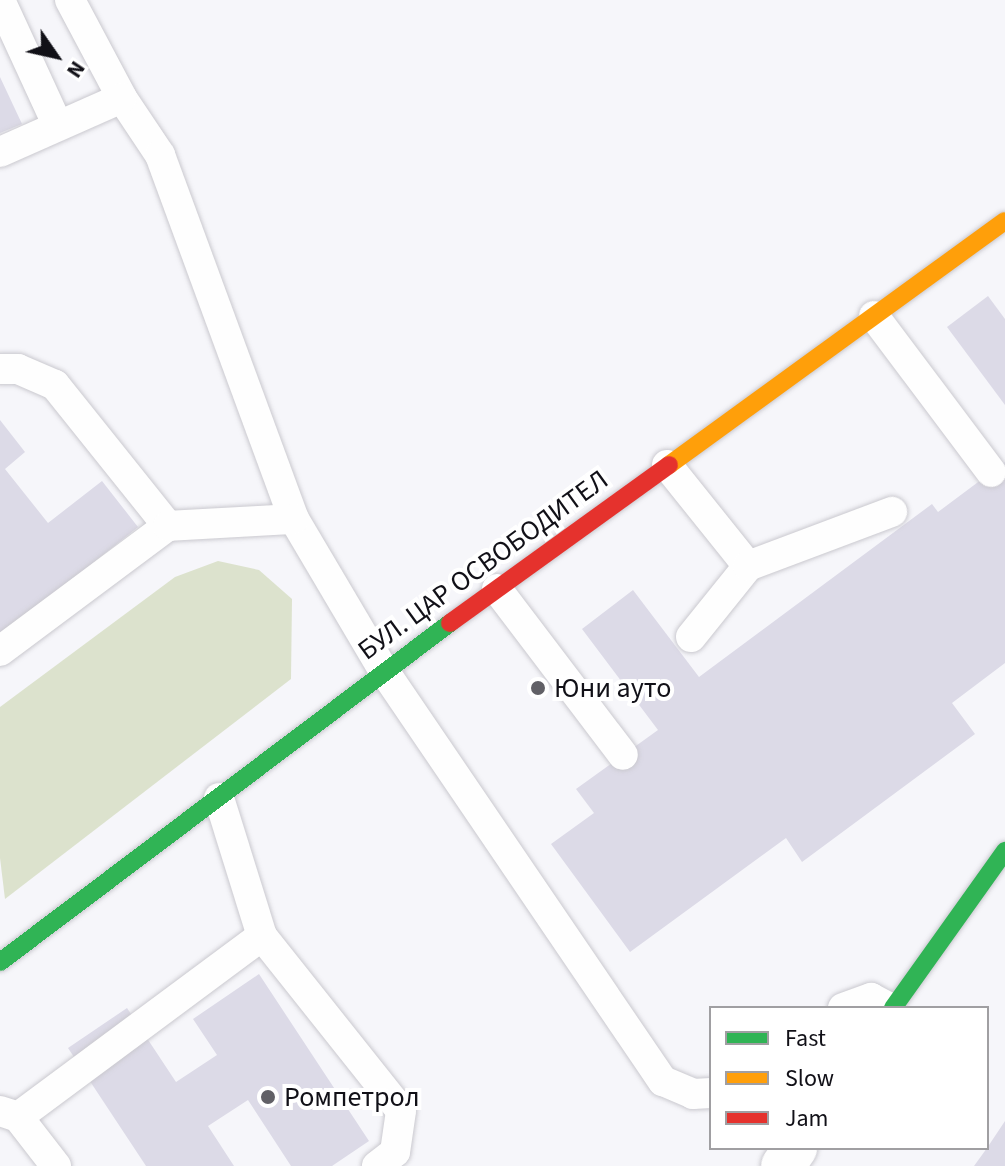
<!DOCTYPE html>
<meta charset="utf-8">
<style>
body{margin:0}
#map{position:relative;width:1005px;height:1166px;overflow:hidden;background:#f6f6fa;font-family:"Source Sans 3",sans-serif}
div>[style]{position:absolute}
.green>*{inset:0;background:#dce2cd}
.building>*{inset:0;background:#dcdae7}
.roads{filter:drop-shadow(0 0 2px #cac9cf) drop-shadow(0 0 2px #cac9cf)}
.lane>*{height:30px;margin:-15px;padding:0 15px;transform-origin:15px;border-radius:15px;background:#fefefe}
.street>*{height:44px;margin:-22px;padding:0 22px;transform-origin:22px;border-radius:22px;background:#fefefe}
.fast>*{height:18px;margin:-9px;padding:0 9px;transform-origin:9px;border-radius:9px;background:#30b455}
.slow>*{height:18px;margin:-9px;padding:0 9px;transform-origin:9px;border-radius:9px;background:#ff9f0a}
.jam>*{height:18px;margin:-9px;padding:0 9px;transform-origin:9px;border-radius:9px;background:#e5322d}
.dots>*{width:22px;height:22px;translate:-50% -50%;box-sizing:border-box;border:4px solid #fff;border-radius:50%}
span{translate:-50% -50%;white-space:nowrap;text-align:center;line-height:1.15;-webkit-text-stroke:8px #fff;paint-order:stroke}
.street-label{font-size:28px;color:#111017}
.poi-label{font-size:28px;color:#111017}
.left{translate:0 -50%;text-align:left}
.legend{position:absolute;left:709px;top:1006px;width:280px;height:144px;box-sizing:border-box;background:#fff;border:2px solid #a09fa2;margin:0;padding:10px 14px;list-style:none;font-size:24px;color:#111017}
.legend li{display:flex;align-items:center;gap:16px;height:40px}
.legend b{width:40px;border:2px solid #a09fa2}
.north{position:absolute;left:16px;top:16px;width:80px;height:80px;-webkit-text-stroke:6px #fff;paint-order:stroke;rotate:124deg;font-size:22px;font-weight:700;line-height:32px;text-align:center;color:#111017}
.north::after{content:'';display:block;margin:auto;width:28px;height:36px;background:#111017;clip-path:polygon(50% 0,100% 100%,50% 72%,0 100%)}
</style>
<div id="map">
<div class="green">
<div style="clip-path:polygon(218px 561px,259px 570px,292px 599px,291px 679px,5px 899px,0 858px,0 707px,175px 577px)"></div>
</div>
<div class="building">
<div style="clip-path:polygon(0 77px,22px 124px,0 133px)"></div>
<div style="clip-path:polygon(988px 296px,1005px 319px,1005px 405px,947px 327px)"></div>
<div style="clip-path:polygon(0 420px,25px 452px,5px 469px,48px 523px,102px 481px,138px 527px,0 637px)"></div>
<div style="clip-path:polygon(1005px 462px,1005px 663px,952px 703px,975px 734px,802px 862px,786px 838px,630px 952px,551px 844px,594px 813px,576px 789px,658px 730px,582px 629px,633px 590px,699px 677px,932px 504px,938px 512px)"></div>
<div style="clip-path:polygon(259px 974px,369px 1141px,332px 1166px,291px 1166px,248px 1100px,208px 1126px,234px 1166px,146px 1166px,68px 1048px,127px 1008px,176px 1082px,217px 1055px,193px 1019px)"></div>
<div style="clip-path:polygon(1005px 1121px,1005px 1166px,974px 1166px,987px 1148px)"></div>
</div>
<div class="roads">
<div class="lane">
<div style="left:0;top:0;width:136px;rotate:65.3deg"></div>
<div style="left:70px;top:0;width:111px;rotate:62deg"></div>
<div style="left:122px;top:98px;width:69px;rotate:56.3deg"></div>
<div style="left:160px;top:155px;width:388px;rotate:69.8deg"></div>
<div style="left:294px;top:519px;width:177px;rotate:59.4deg"></div>
<div style="left:384px;top:671px;width:496px;rotate:55.8deg"></div>
<div style="left:663px;top:1081px;width:33px;rotate:23deg"></div>
<div style="left:693px;top:1094px;width:18px;rotate:-3deg"></div>
<div style="left:0;top:152px;width:133px;rotate:-23.9deg"></div>
<div style="left:874px;top:316px;width:195px;rotate:53.1deg"></div>
<div style="left:0;top:369px;width:18px"></div>
<div style="left:18px;top:369px;width:40px;rotate:23.4deg"></div>
<div style="left:55px;top:385px;width:181px;rotate:51.3deg"></div>
<div style="left:667px;top:465px;width:129px;rotate:51.3deg"></div>
<div style="left:497px;top:589px;width:208px;rotate:52.8deg"></div>
<div style="left:691px;top:637px;width:91px;rotate:-51.2deg"></div>
<div style="left:748px;top:566px;width:154px;rotate:-20.6deg"></div>
<div style="left:0;top:651px;width:209px;rotate:-36.7deg"></div>
<div style="left:168px;top:526px;width:126px;rotate:-3.2deg"></div>
<div style="left:219px;top:798px;width:145px;rotate:72.7deg"></div>
<div style="left:262px;top:936px;width:223px;rotate:51.5deg"></div>
<div style="left:401px;top:1111px;width:41px;rotate:98.3deg"></div>
<div style="left:395px;top:1152px;width:23px;rotate:142deg"></div>
<div style="left:843px;top:1008px;width:30px;rotate:-20deg"></div>
<div style="left:871px;top:998px;width:21px;rotate:28deg"></div>
<div style="left:0;top:1111px;width:19px;rotate:18deg"></div>
<div style="left:18px;top:1117px;width:304px;rotate:-36.6deg"></div>
<div style="left:18px;top:1117px;width:62px;rotate:52.2deg"></div>
</div>
<div class="street">
<div style="left:783px;top:1166px;width:22px;rotate:-56deg"></div>
</div>
<div class="fast">
<div style="left:0;top:962px;width:563px;rotate:-36.99deg"></div>
<div style="left:893px;top:1008px;width:193px;rotate:-54.5deg"></div>
</div>
<div class="slow">
<div style="left:669px;top:465px;width:415px;rotate:-36deg"></div>
</div>
<div class="jam">
<div style="left:450px;top:623px;width:270px;rotate:-35.8deg"></div>
</div>
</div>
<div class="dots">
<div style="left:538px;top:688px;background:#616066"></div>
<div style="left:268px;top:1097px;background:#616066"></div>
</div>
<div class="street-label">
<span style="left:483px;top:565px;rotate:-36deg">БУЛ. ЦАР ОСВОБОДИТЕЛ</span>
</div>
<div class="poi-label">
<span class="left" style="left:554px;top:688px">Юни ауто</span>
<span class="left" style="left:284px;top:1097px">Ромпетрол</span>
</div>
<ul class="legend">
<li><b style="height:10px;background:#30b455"></b>Fast</li>
<li><b style="height:10px;background:#ff9f0a"></b>Slow</li>
<li><b style="height:10px;background:#e5322d"></b>Jam</li>
</ul>
<div class="north">N</div>
</div>
